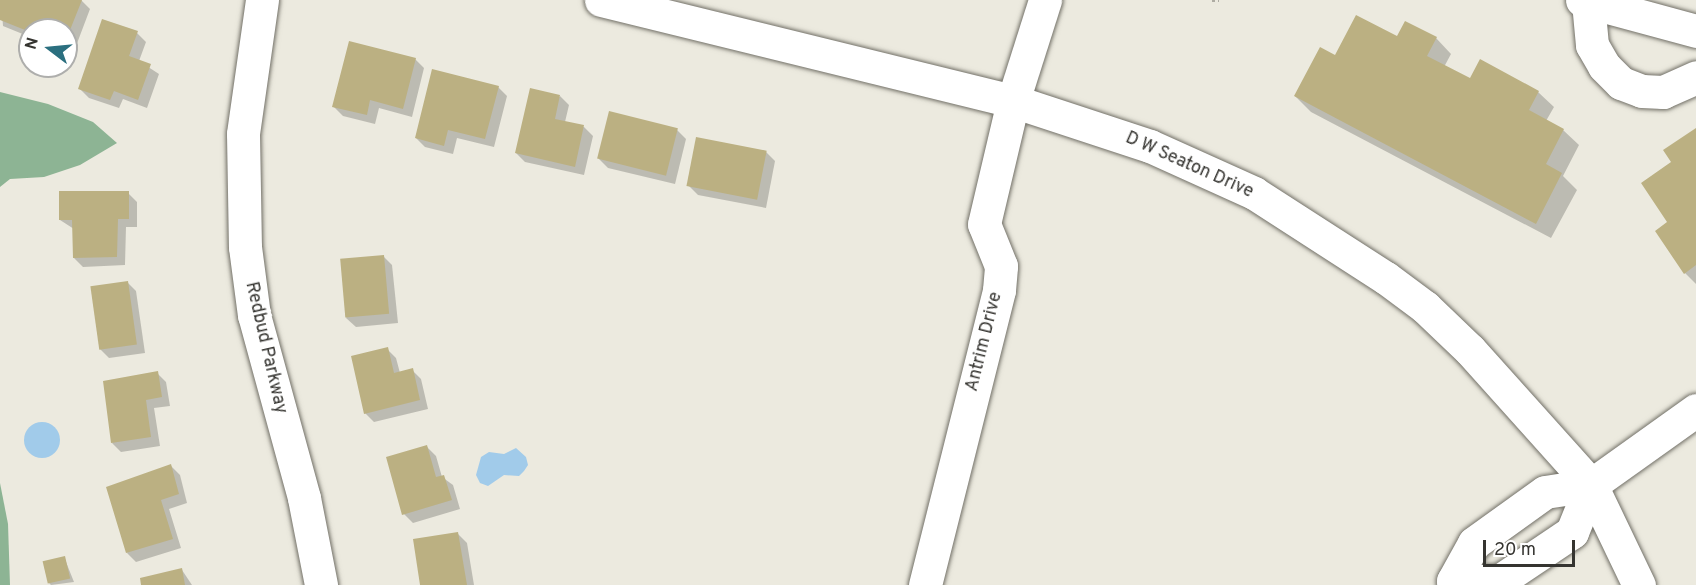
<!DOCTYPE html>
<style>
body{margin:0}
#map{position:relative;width:1696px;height:585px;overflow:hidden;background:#eceadf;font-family:Overpass,sans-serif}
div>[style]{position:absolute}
.forest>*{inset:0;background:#8db494}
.water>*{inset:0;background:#a1cbea}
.round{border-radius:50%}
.shadow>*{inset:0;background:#0003}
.building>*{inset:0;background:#bbb082;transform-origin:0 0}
.path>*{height:4px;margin-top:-2px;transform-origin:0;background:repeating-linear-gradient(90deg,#aeaca3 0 3px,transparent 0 6px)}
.roads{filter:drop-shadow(0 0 2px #727067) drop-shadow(0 0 2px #727067)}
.minor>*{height:33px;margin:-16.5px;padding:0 16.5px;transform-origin:16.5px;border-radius:16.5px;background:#fff}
span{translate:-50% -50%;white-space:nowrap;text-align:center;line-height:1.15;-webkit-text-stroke:6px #fff;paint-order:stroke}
.street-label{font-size:18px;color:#353430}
.north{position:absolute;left:18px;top:18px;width:60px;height:60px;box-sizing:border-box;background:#fff;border:2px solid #aeaeac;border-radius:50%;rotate:286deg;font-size:16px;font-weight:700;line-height:24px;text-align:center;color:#353430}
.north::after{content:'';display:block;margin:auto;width:21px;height:27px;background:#2b6f7f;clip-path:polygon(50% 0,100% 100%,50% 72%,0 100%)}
.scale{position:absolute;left:1483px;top:540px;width:92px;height:27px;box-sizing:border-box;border:3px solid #353430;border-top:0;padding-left:8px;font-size:18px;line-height:21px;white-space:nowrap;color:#353430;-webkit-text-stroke:4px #fff;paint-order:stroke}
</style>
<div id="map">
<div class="forest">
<div style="clip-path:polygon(0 92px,48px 104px,93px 122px,117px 143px,80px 165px,44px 177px,10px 179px,0 187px)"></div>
<div style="clip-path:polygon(0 483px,8px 524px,10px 585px,0 585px)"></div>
</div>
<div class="water">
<div class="round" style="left:24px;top:422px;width:36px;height:36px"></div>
<div style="clip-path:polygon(516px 448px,526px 457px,528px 465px,524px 471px,519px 476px,504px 475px,488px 486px,480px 483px,476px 475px,481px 457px,489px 452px,504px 454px)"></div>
</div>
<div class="shadow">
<div style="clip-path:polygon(1px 0,81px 0,90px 9px,73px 54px,66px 51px,66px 30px,30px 30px,30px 37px,3px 26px)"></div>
<div style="clip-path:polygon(137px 33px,146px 42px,139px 61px,159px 74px,147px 108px,123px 99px,119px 108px,89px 98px,80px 89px)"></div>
<div style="clip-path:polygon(1397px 38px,1436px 38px,1451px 54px,1444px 67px,1470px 80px,1538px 92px,1554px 107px,1546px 121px,1563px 130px,1579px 145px,1563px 176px,1577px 190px,1551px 238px,1311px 112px,1295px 96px,1336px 57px)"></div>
<div style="clip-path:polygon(415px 59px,424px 68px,412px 117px,379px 108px,375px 124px,343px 116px,334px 107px)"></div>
<div style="clip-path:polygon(498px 87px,507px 96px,494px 147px,457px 138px,453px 154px,425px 147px,416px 138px)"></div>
<div style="clip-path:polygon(560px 96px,569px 105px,565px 122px,584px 127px,593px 136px,584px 175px,525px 162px,516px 153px)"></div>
<div style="clip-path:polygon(677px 130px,686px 139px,675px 184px,608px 168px,599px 159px)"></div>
<div style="clip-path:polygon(1696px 130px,1696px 284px,1685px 273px,1670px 223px,1673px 163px)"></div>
<div style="clip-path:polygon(766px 152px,775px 161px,766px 208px,698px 195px,689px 186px)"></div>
<div style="clip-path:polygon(128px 193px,137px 202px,137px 227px,126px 227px,125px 265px,83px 267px,74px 258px,74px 229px,60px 220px)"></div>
<div style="clip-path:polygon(383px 256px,392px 265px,398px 323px,356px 327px,346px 318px)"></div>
<div style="clip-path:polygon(127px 282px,136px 291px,145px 353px,109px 358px,100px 349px)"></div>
<div style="clip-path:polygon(387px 349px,396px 358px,400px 373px,412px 370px,421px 379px,428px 409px,374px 422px,365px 413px)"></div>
<div style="clip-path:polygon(157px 373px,166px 382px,170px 406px,154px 408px,160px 446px,121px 452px,112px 443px)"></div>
<div style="clip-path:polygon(427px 447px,436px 456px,442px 477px,453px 485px,460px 509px,413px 523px,404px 514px)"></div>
<div style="clip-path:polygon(171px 466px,180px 475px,187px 503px,169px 509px,181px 548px,136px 562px,127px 553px)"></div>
<div style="clip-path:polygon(458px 534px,467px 543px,474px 585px,422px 585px)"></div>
<div style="clip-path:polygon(64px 557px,74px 582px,51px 585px,48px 582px)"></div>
<div style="clip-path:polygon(182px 570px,192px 585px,142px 585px)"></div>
</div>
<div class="building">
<div style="clip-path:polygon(0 0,82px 0,66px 40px,66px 30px,30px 32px,0 20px)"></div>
<div style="clip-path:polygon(1356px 15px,1397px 36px,1405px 21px,1437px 37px,1427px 56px,1470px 78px,1480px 59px,1539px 91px,1529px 110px,1564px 129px,1546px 164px,1562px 173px,1536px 224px,1294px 96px,1320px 47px,1335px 55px)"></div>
<div style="clip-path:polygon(102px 19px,138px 31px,129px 56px,151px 64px,138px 100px,114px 91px,110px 100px,78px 89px)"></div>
<div style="clip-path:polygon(349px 41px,416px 58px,403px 109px,370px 100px,367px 115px,332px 107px)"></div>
<div style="clip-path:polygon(432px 69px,499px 86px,485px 139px,448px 130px,444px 146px,415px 138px)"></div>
<div style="clip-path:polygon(530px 88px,560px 95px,555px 119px,584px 125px,575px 167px,515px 153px)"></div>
<div style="left:609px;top:111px;width:71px;height:49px;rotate:14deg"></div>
<div style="clip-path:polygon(1696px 128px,1696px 265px,1684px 274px,1655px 231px,1667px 222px,1641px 183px,1671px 162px,1663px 150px)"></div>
<div style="left:696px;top:137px;width:72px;height:50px;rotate:11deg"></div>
<div style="clip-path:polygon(59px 191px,129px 191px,129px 219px,118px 219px,117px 257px,73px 258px,72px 220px,59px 220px)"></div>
<div style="left:384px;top:255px;width:59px;height:44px;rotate:85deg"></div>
<div style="left:128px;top:281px;width:64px;height:38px;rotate:82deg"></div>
<div style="clip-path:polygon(388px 347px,394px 373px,413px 368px,420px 400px,364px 414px,351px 356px)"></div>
<div style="clip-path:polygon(158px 371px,162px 397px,146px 400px,151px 437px,111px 443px,103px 381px)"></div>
<div style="clip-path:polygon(427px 445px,436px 477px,444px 475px,452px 500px,402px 515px,386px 457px)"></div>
<div style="clip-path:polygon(171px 464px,179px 494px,161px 500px,173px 539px,126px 553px,106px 487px)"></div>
<div style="clip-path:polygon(458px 532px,467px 585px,420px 585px,413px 539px)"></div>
<div style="left:65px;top:556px;width:23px;height:23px;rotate:77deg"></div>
<div style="clip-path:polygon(182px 568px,185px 585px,141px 585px,140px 578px)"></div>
</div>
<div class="path">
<div style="left:1212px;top:0;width:7px"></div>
</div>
<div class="roads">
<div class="minor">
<div style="left:262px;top:0;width:135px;rotate:98.1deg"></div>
<div style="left:243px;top:134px;width:113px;rotate:89deg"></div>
<div style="left:245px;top:247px;width:69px;rotate:82.5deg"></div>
<div style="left:254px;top:315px;width:190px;rotate:74.7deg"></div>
<div style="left:304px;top:498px;width:89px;rotate:78.9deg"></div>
<div style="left:601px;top:0;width:424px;rotate:13.8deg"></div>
<div style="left:1013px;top:101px;width:144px;rotate:18.2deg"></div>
<div style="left:1150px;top:146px;width:114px;rotate:24.3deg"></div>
<div style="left:1254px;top:193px;width:157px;rotate:32.8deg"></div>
<div style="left:1386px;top:278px;width:49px;rotate:36.6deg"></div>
<div style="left:1425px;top:307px;width:62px;rotate:43.7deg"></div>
<div style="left:1470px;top:350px;width:181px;rotate:48.1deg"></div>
<div style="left:1591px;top:485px;width:111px;rotate:64.4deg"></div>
<div style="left:1582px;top:0;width:118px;rotate:15.2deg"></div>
<div style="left:1588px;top:2px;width:43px;rotate:84.7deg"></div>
<div style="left:1592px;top:45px;width:24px;rotate:60deg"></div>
<div style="left:1604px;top:66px;width:24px;rotate:45deg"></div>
<div style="left:1621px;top:83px;width:22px;rotate:21deg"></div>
<div style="left:1642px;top:91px;width:21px;rotate:3deg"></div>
<div style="left:1663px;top:92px;width:36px;rotate:-24deg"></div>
<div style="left:1591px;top:485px;width:51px;rotate:112deg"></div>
<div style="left:1572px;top:532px;width:88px;rotate:146.1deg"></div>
<div style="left:1499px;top:581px;width:46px;rotate:180deg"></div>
<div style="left:1453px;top:581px;width:43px;rotate:-61.1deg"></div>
<div style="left:1474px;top:543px;width:87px;rotate:-35.7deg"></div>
<div style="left:1545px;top:492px;width:47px;rotate:-8.7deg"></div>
<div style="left:1591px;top:485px;width:129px;rotate:-35.5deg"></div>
<div style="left:925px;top:585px;width:304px;rotate:-75.9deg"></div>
<div style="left:999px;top:290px;width:24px;rotate:-85deg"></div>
<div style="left:1001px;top:266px;width:45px;rotate:-112deg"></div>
<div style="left:984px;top:224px;width:126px;rotate:-76.7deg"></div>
<div style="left:1013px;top:101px;width:106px;rotate:-72.4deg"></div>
</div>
</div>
<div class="street-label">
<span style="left:1189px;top:166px;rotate:24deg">D W Seaton Drive</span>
<span style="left:985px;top:342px;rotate:-76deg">Antrim Drive</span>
<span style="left:265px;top:348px;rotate:77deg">Redbud Parkway</span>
</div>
<div class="north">N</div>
<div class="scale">20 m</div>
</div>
